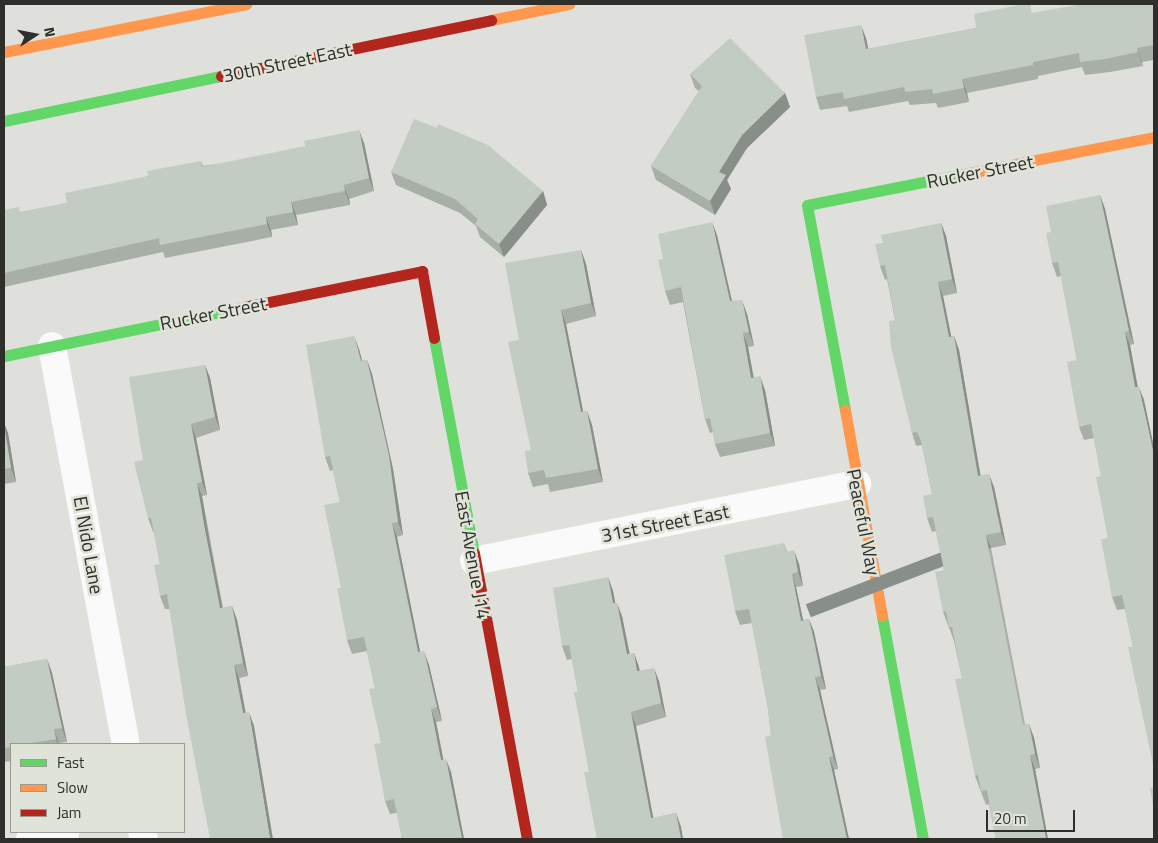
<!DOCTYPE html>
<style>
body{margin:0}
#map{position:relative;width:1158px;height:843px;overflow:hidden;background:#dfe0db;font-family:"Titillium Web",sans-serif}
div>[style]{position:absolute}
.street>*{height:28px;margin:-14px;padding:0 14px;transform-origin:14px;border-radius:14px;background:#fafafa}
.fast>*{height:11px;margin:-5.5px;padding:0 5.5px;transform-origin:5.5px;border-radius:5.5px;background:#63d668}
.slow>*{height:11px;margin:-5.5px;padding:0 5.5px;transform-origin:5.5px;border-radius:5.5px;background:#ff974d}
.jam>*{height:11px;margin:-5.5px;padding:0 5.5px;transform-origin:5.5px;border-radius:5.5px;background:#b3261e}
.wall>*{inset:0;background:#a8afa7}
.shaded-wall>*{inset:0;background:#888f88;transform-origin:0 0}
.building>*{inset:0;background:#c3ccc2}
span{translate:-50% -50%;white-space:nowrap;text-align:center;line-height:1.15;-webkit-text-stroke:5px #e0e3d8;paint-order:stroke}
.street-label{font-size:19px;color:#2e2f2b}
.frame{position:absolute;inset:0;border:5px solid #2e2f2b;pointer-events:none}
.legend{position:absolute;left:10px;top:743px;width:175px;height:90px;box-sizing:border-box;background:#e0e3d8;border:1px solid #999b93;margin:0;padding:6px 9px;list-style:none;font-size:15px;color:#2e2f2b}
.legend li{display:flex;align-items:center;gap:10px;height:25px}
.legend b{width:25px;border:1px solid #999b93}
.north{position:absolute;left:10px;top:10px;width:50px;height:50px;-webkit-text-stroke:4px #e0e3d8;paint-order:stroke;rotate:79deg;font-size:14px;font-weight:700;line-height:20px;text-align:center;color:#2e2f2b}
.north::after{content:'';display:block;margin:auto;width:18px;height:22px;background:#2e2f2b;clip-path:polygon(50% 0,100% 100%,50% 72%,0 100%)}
.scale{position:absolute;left:986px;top:810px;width:89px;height:22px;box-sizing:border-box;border:2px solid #2e2f2b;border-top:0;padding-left:6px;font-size:15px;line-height:18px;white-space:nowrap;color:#2e2f2b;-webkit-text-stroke:4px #e0e3d8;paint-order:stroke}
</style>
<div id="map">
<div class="street">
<div style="left:52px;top:346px;width:405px;rotate:79.5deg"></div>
<div style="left:474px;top:561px;width:391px;rotate:-11.4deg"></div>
<div style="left:142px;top:832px;width:7px;rotate:74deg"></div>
<div style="left:30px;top:839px;width:36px;rotate:-11deg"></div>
</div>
<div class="fast">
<div style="left:4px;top:121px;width:222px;rotate:-11.7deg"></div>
<div style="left:434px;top:338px;width:219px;rotate:79.5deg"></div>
<div style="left:4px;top:356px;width:240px;rotate:-11.5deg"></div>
<div style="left:845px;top:410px;width:208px;rotate:-100.5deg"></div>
<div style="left:807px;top:205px;width:170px;rotate:-11.2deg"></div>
<div style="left:882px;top:616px;width:227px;rotate:79.6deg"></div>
</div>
<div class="slow">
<div style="left:491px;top:20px;width:80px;rotate:-11.6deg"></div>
<div style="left:4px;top:52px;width:247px;rotate:-11.2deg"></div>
<div style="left:974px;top:172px;width:183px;rotate:-11deg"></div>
<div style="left:845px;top:410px;width:209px;rotate:79.8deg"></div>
</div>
<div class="jam">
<div style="left:221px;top:76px;width:276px;rotate:-11.7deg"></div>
<div style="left:239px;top:308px;width:187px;rotate:-11.4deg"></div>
<div style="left:422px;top:271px;width:68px;rotate:79.8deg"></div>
<div style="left:474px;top:553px;width:291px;rotate:79.5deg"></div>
</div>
<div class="wall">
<div style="clip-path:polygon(1154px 4px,1154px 60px,1142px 62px,1143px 66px,1110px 72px,1085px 75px,1082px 67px,1038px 76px,1038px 79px,967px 93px,969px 102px,938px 108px,936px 103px,910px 105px,908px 101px,849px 112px,847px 106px,820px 110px,816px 97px,866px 38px,868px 49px,976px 28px,1034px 13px)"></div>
<div style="clip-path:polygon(690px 74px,785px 93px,790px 107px,747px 148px,727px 180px,731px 189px,715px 215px,656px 180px,651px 166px,699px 91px,695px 88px)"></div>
<div style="clip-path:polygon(364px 143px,374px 191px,349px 199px,350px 205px,296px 215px,298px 225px,271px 230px,272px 237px,165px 258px,163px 252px,4px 287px,4px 210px,21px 212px,67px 203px,148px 176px,201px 161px,203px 166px)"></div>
<div style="clip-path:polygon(391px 172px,543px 191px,547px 205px,504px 257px,480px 237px,476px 226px,460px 213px,396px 185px)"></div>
<div style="clip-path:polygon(1100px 195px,1105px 209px,1134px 344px,1130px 345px,1138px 387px,1144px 400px,1133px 647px,1125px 609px,1117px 610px,1112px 597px,1108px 538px,1101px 476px,1094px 438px,1084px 440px,1079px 427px,1077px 360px,1061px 276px,1057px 277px,1052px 263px,1051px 232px)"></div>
<div style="clip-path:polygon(941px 223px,946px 236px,957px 293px,943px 296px,951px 336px,954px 336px,959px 350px,980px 475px,994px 487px,1006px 545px,991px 548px,1025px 724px,1029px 724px,1034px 738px,1040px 768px,1035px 769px,1048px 839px,995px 839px,995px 835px,989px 804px,986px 805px,975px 776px,962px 678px,954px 641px,943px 612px,944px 570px,936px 531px,932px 532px,927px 518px,932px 494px,922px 445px,916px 446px,912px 433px,895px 320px,887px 279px,885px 280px,880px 266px,883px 243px)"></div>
<div style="clip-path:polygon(717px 235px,732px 301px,747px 314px,754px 346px,748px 347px,754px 378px,765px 390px,775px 446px,720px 457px,715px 444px,713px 432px,710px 433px,705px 419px,683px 302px,670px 305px,665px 291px,663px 259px)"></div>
<div style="clip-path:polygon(581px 250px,586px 264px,596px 316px,566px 324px,583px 412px,587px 411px,592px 425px,603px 482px,550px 492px,548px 484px,533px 487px,528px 473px,531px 450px,519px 340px)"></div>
<div style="clip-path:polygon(359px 349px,362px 361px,367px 360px,372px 374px,393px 469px,403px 535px,397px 537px,420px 652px,429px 665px,442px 721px,436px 722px,443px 759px,451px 772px,464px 839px,402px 839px,397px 813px,390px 814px,385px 801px,381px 743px,375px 688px,367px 651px,352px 654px,347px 640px,341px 588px,340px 502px,333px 470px,330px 471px,325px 457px)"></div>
<div style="clip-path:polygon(205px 365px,210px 378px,220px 430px,196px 438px,207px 495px,202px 496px,223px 608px,232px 606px,237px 620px,248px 676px,239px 678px,246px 713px,254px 726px,169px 609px,165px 609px,160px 596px,160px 564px,154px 532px,153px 532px,148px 518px,143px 460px)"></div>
<div style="clip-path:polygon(4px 423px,8px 433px,16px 482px,4px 484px)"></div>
<div style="clip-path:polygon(784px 543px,787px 552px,799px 564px,803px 586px,796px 587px,803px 620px,809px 619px,814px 632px,820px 659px,826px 689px,820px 690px,838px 769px,834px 770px,849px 839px,783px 839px,768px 709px,752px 623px,740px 625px,735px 611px)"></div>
<div style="clip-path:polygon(608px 577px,613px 591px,615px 603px,622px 616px,630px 654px,634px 653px,640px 671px,659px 681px,666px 717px,636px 726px,653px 818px,676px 813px,681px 827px,683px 839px,597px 839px,589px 772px,578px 692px,572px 659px,567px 660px,562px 646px)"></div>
<div style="clip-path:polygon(47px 659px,52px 673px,67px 742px,59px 743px,59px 744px,11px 744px,11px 761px,4px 762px,4px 667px)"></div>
</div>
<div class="shaded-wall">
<div style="clip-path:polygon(861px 25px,866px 38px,871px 63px,866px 49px)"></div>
<div style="clip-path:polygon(1137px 48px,1142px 62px,1143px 66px,1138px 52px)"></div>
<div style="clip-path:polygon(962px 79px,967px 93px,969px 102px,964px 88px)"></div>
<div style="clip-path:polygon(785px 93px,790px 107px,747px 148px,727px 180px,731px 189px,715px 215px,710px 201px,719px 172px,742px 135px)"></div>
<div style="clip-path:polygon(359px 130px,364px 143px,374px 191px,369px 178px)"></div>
<div style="clip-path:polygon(344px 185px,349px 199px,350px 205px,345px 191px)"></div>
<div style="clip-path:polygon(543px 191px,547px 205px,504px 257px,499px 244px)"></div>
<div style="clip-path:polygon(1100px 195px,1105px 209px,1134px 344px,1129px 331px)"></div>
<div style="clip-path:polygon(291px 202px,296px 215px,298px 225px,293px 212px)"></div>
<div style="clip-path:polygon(266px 217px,271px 230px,272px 237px,267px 224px)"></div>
<div style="clip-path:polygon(712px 222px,717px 235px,735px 315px,730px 301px)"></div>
<div style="clip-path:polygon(941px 223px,946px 236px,957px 293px,952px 279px)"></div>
<div style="clip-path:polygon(581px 250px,586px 264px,596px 316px,591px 303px)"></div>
<div style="clip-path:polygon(938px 282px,943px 296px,954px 350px,949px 337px)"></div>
<div style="clip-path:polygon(742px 300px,747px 314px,754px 346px,749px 332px)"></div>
<div style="clip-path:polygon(561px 310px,566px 324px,586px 426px,581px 412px)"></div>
<div style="clip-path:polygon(1125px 332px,1130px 345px,1140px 401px,1135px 387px)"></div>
<div style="clip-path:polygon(743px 333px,748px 347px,756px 392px,751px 378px)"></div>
<div style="clip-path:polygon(354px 336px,359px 349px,366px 375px,361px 361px)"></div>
<div style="clip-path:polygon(954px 336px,959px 350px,983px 490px,978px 476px)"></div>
<div style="clip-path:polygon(367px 360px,372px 374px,393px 469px,403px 535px,398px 522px)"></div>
<div style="clip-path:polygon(205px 365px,210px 378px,220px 430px,215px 417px)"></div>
<div style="clip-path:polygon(760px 376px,765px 390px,775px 446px,770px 433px)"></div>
<div style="clip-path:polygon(1139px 387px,1144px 400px,1154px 447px,1154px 456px)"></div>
<div style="clip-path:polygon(587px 411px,592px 425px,603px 482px,598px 469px)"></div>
<div style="clip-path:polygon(4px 423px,8px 433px,16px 482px,11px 468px)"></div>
<div style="clip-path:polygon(191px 424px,196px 438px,207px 495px,202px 482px)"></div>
<div style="clip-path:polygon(989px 474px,994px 487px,1006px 545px,1001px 532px)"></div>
<div style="clip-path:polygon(197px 483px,202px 496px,210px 544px,225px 622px,220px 608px,205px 530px)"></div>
<div style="clip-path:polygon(392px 523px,397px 537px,423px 666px,418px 652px)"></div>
<div style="left:986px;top:535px;width:14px;height:193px;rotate:69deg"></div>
<div style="clip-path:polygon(794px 550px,799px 564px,803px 586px,798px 572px)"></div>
<div style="clip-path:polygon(792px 574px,796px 587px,806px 634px,801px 621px)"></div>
<div style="clip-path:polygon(608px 577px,613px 591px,618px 617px,613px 603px)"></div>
<div style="clip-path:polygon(617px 603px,622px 616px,632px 668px,627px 654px)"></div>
<div style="clip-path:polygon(232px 606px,237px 620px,248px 676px,243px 663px)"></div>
<div style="clip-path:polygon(809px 619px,814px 632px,826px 689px,821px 676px)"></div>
<div style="clip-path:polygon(424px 651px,429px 665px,442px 721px,437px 707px)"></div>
<div style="clip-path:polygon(634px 653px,639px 667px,642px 685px,637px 671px)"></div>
<div style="clip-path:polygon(47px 659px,52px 673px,67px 742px,62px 728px)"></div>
<div style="clip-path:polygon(234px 665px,239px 678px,248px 727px,243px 713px)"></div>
<div style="clip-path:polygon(654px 668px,659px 681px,666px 717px,661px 703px)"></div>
<div style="clip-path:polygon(815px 677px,820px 690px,838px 769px,833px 756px)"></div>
<div style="clip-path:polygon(431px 709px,436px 722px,446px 773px,441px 760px)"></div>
<div style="clip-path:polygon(249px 712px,254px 726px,273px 839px,270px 839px)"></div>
<div style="clip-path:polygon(631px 712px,636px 726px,656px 832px,651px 818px)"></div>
<div style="clip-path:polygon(1029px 724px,1034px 738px,1040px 768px,1035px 754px)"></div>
<div style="clip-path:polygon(54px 729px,59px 744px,58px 744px,56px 739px)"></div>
<div style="clip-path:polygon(1030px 755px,1035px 769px,1048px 839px,1046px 839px)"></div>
<div style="clip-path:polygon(829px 757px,834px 770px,849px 839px,847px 839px)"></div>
<div style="clip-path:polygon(446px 759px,451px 772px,464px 839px,462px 839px)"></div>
<div style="clip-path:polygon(676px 813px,681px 827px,683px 839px,681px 839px)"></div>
</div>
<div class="building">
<div style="clip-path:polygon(1024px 4px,1030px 4px,1032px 13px,1082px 4px,1154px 4px,1154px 45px,1137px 48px,1138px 52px,1105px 59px,1080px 62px,1079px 53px,1033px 62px,1033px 65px,962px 79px,964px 88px,933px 94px,932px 89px,905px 92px,904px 87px,844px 99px,843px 92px,816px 97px,804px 35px,861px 25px,866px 49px,976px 28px,974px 14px)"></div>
<div style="clip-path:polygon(730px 38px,785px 93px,742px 135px,719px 172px,726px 175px,710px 201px,651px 166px,702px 86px,690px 74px)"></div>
<div style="clip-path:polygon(414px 119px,437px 128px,438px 124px,488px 145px,543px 191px,499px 244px,475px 224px,478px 219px,455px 199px,391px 172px)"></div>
<div style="clip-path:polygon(359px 130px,369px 178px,344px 185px,345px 191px,291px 202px,293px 212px,266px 217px,267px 224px,160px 245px,159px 238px,4px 273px,4px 210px,19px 207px,20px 212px,67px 203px,65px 193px,148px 176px,147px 171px,201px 161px,202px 167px,305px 146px,304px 141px)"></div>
<div style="clip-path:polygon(1100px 195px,1129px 331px,1125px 332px,1135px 387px,1139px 387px,1154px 456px,1154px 769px,1128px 647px,1133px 647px,1122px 595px,1112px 597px,1101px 539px,1108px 538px,1096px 477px,1101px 476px,1091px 424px,1079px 427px,1067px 362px,1077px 360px,1058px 262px,1052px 263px,1046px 233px,1051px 232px,1046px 206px)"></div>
<div style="clip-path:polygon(712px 222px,730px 301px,742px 300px,749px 332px,743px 333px,751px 378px,760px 376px,770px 433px,715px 444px,710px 418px,705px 419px,681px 287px,665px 291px,658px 260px,663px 259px,658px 234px)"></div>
<div style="clip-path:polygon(941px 223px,952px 279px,938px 282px,949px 337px,954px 336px,978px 476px,989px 474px,1001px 532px,986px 535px,1023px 724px,1029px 724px,1035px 754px,1030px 755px,1046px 839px,995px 839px,995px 835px,987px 790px,981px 791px,978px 775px,975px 776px,955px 679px,962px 678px,952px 627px,949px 627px,946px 611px,943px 612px,935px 572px,944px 570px,933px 517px,927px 518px,923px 496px,932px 494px,921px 441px,917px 432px,912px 433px,891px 347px,889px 321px,895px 320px,885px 265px,880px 266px,875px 244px,883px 243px,881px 235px)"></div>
<div style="clip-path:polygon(581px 250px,591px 303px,561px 310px,581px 412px,587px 411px,598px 469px,546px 478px,544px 470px,528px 473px,525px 451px,531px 450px,508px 342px,519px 340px,505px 263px)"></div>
<div style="clip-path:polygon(354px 336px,361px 361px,367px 360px,389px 455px,398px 522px,392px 523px,418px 652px,424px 651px,437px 707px,431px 709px,441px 760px,446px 759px,462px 839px,402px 839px,394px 799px,385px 801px,374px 744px,381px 743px,369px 689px,375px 688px,364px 637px,347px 640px,337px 588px,341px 588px,324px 505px,340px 502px,330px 456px,325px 457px,306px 345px)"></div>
<div style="clip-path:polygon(205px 365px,215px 417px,191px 424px,202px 482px,197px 483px,205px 530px,220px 608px,232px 606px,243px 663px,234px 665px,243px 713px,249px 712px,270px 839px,210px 839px,186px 714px,167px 594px,160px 596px,154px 565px,160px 564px,151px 518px,148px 518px,134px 462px,143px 460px,129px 377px)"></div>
<div style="clip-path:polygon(4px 426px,11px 468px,4px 469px)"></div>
<div style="clip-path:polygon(784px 543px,786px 552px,794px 550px,798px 572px,792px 574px,801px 621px,809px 619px,815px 645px,821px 676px,815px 677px,833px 756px,829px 757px,847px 839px,783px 839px,765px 737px,771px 735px,768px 709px,749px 609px,735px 611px,724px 555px)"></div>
<div style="clip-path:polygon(608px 577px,613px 603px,617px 603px,627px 654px,634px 653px,637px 671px,654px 668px,661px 703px,631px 712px,651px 818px,676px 813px,681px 839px,597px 839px,584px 772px,589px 772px,574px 692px,578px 692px,569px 645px,562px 646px,553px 588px)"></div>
<div style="clip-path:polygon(47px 659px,62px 728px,54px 729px,56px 739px,25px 744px,11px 744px,11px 747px,4px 748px,4px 667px)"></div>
<div style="clip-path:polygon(1154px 787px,1154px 812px,1150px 788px)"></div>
</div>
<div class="street-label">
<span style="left:287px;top:62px;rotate:-12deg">30th Street East</span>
<span style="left:980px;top:171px;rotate:-11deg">Rucker Street</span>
<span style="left:213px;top:313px;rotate:-11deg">Rucker Street</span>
<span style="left:864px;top:522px;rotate:79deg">Peaceful Way</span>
<span style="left:665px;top:523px;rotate:-11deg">31st Street East</span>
<span style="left:89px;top:545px;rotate:80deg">El Nido Lane</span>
<span style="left:473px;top:555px;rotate:80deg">East Avenue J14</span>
</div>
<div class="frame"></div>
<ul class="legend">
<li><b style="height:6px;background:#63d668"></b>Fast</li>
<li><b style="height:6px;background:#ff974d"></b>Slow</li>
<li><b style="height:6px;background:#b3261e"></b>Jam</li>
</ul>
<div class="north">N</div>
<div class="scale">20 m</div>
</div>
